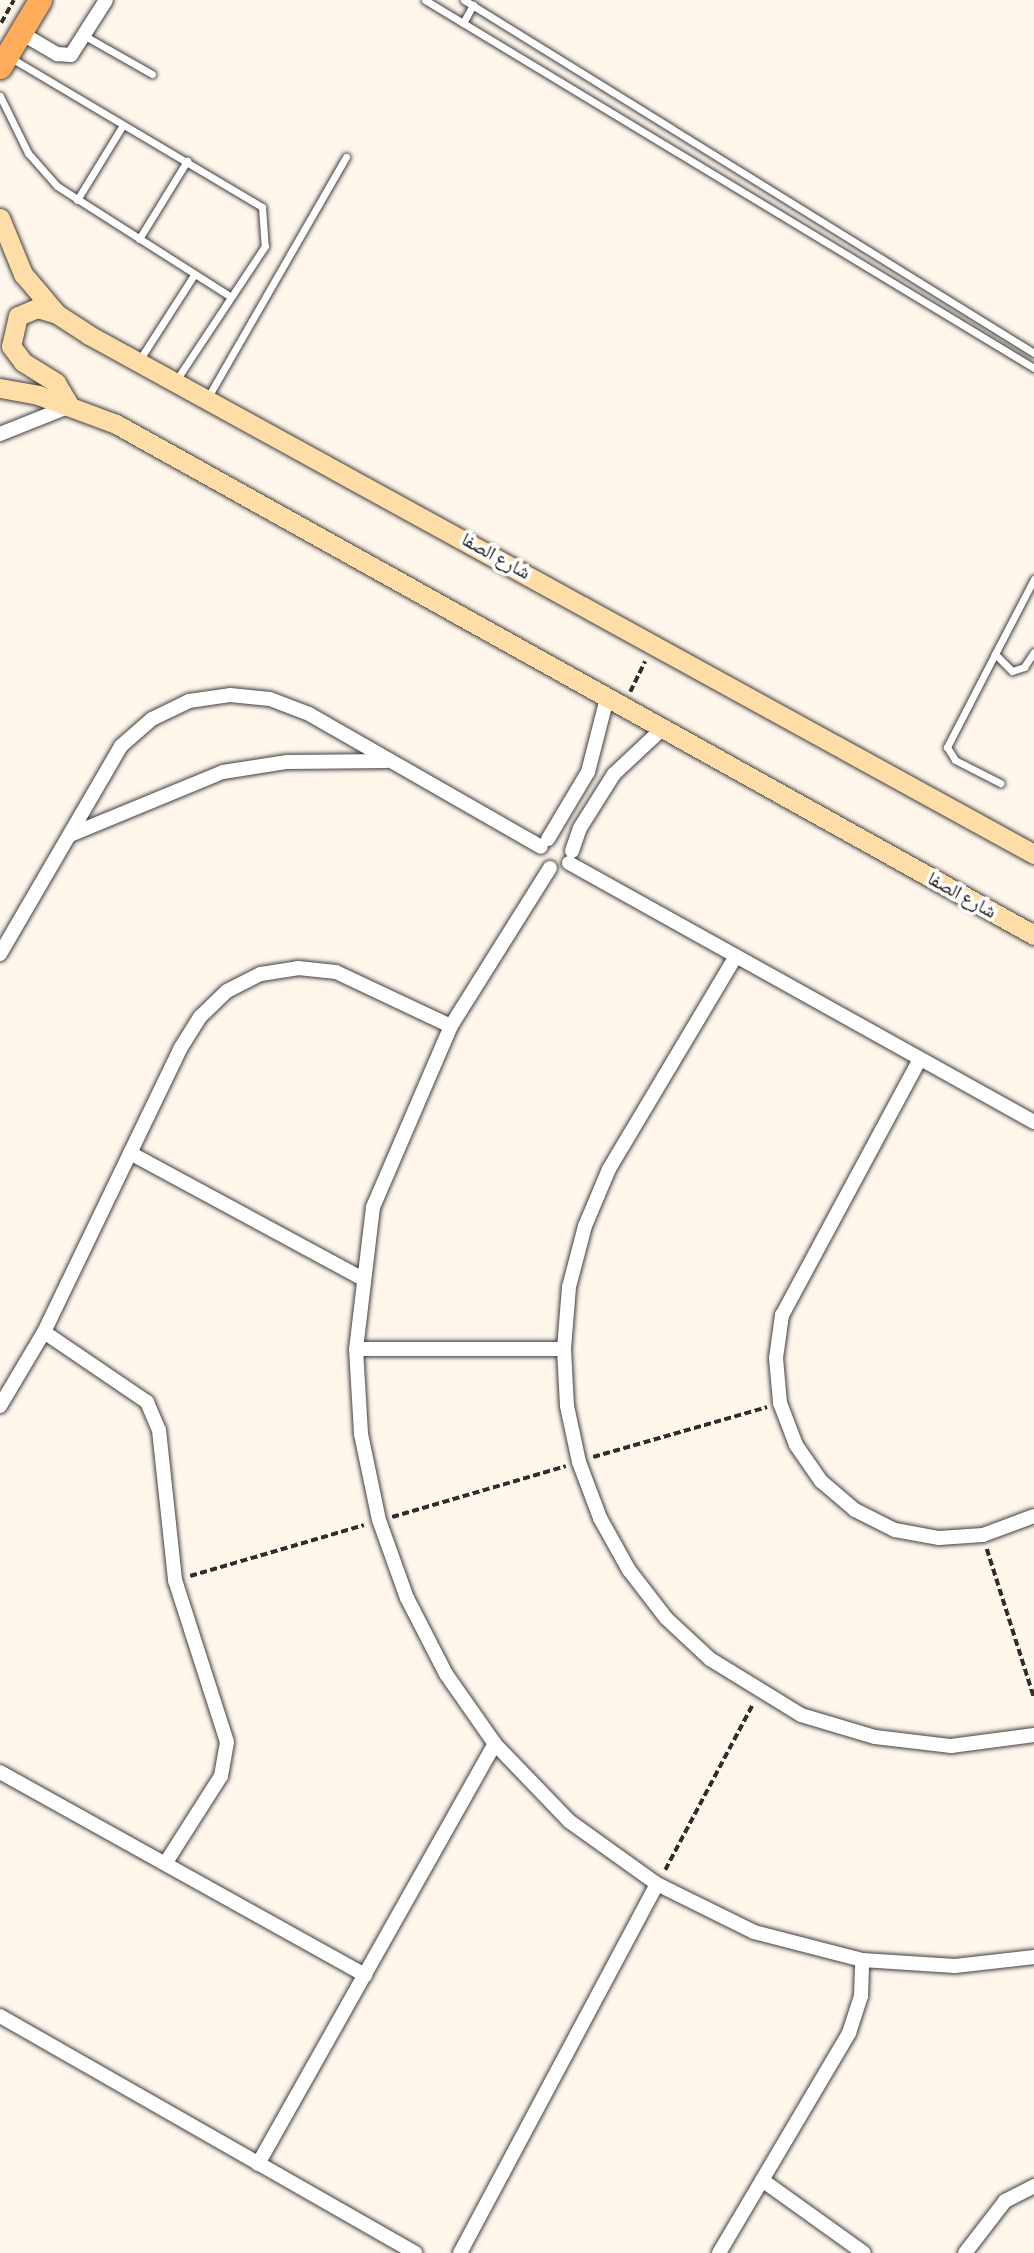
<!DOCTYPE html>
<meta charset="utf-8">
<style>
body{margin:0}
#map{position:relative;width:1034px;height:2253px;overflow:hidden;background:#fff6ec;font-family:"Crimson Pro","Noto Naskh Arabic",serif}
div>[style]{position:absolute}
.path>*{height:3.5px;margin-top:-1.75px;transform-origin:0;background:repeating-linear-gradient(90deg,#2e2e2e 0 7px,transparent 0 10.5px)}
.roads{filter:drop-shadow(0 0 2px #3f3f3f) drop-shadow(0 0 2px #3f3f3f)}
.lane>*{height:7px;margin:-3.5px;padding:0 3.5px;transform-origin:3.5px;border-radius:3.5px;background:#fff}
.street>*{height:14px;margin:-7px;padding:0 7px;transform-origin:7px;border-radius:7px;background:#fff}
.secondary>*{height:19px;margin:-9.5px;padding:0 9.5px;transform-origin:9.5px;border-radius:9.5px;background:#ffdda7}
.primary>*{height:23px;margin:-11.5px;padding:0 11.5px;transform-origin:11.5px;border-radius:11.5px;background:#ffab5c}
span{translate:-50% -50%;white-space:nowrap;text-align:center;line-height:1.15;-webkit-text-stroke:7px #fff;paint-order:stroke}
.street-label{font-size:19px;color:#0c0c0c}
</style>
<div id="map">
<div class="path">
<div style="left:1px;top:23px;width:26px;rotate:-61deg"></div>
<div style="left:630px;top:692px;width:34px;rotate:-64deg"></div>
<div style="left:593px;top:1457px;width:181px;rotate:-16deg"></div>
<div style="left:392px;top:1517px;width:181px;rotate:-16.3deg"></div>
<div style="left:987px;top:1549px;width:155px;rotate:72.4deg"></div>
<div style="left:190px;top:1576px;width:181px;rotate:-16.3deg"></div>
<div style="left:665px;top:1870px;width:188px;rotate:-62.1deg"></div>
</div>
<div class="roads">
<div class="lane">
<div style="left:425px;top:0;width:712px;rotate:31.14deg"></div>
<div style="left:464px;top:0;width:670px;rotate:31.77deg"></div>
<div style="left:463px;top:23px;width:21px;rotate:-61deg"></div>
<div style="left:85px;top:36px;width:77px;rotate:29.6deg"></div>
<div style="left:11px;top:58px;width:292px;rotate:30.7deg"></div>
<div style="left:262px;top:207px;width:39px;rotate:86deg"></div>
<div style="left:265px;top:246px;width:159px;rotate:123.5deg"></div>
<div style="left:0;top:96px;width:64px;rotate:63.8deg"></div>
<div style="left:28px;top:153px;width:44px;rotate:48.7deg"></div>
<div style="left:57px;top:186px;width:206px;rotate:32.5deg"></div>
<div style="left:77px;top:200px;width:88px;rotate:-58.5deg"></div>
<div style="left:139px;top:239px;width:92px;rotate:-58.4deg"></div>
<div style="left:140px;top:359px;width:100px;rotate:-57.3deg"></div>
<div style="left:208px;top:397px;width:277px;rotate:-60.1deg"></div>
<div style="left:1034px;top:579px;width:85px;rotate:117.5deg"></div>
<div style="left:995px;top:654px;width:24px;rotate:45deg"></div>
<div style="left:1012px;top:671px;width:13px;rotate:-18deg"></div>
<div style="left:1024px;top:667px;width:18px;rotate:-56deg"></div>
<div style="left:995px;top:654px;width:105px;rotate:117.3deg"></div>
<div style="left:947px;top:747px;width:15px;rotate:58deg"></div>
<div style="left:955px;top:760px;width:51px;rotate:27.1deg"></div>
</div>
<div class="street">
<div style="left:21px;top:33px;width:42px;rotate:30.3deg"></div>
<div style="left:57px;top:54px;width:14px;rotate:4deg"></div>
<div style="left:71px;top:55px;width:65px;rotate:-57.5deg"></div>
<div style="left:0;top:434px;width:75px;rotate:-21.8deg"></div>
<div style="left:70px;top:835px;width:165px;rotate:-22.4deg"></div>
<div style="left:223px;top:772px;width:65px;rotate:-8.9deg"></div>
<div style="left:287px;top:762px;width:100px;rotate:-0.6deg"></div>
<div style="left:548px;top:839px;width:78px;rotate:-59.2deg"></div>
<div style="left:588px;top:772px;width:76px;rotate:-75.6deg"></div>
<div style="left:572px;top:851px;width:24px;rotate:-71deg"></div>
<div style="left:580px;top:828px;width:64px;rotate:-57.8deg"></div>
<div style="left:614px;top:774px;width:66px;rotate:-43.2deg"></div>
<div style="left:569px;top:863px;width:532px;rotate:29.12deg"></div>
<div style="left:550px;top:868px;width:186px;rotate:122.1deg"></div>
<div style="left:451px;top:1026px;width:197px;rotate:113.3deg"></div>
<div style="left:373px;top:1207px;width:143px;rotate:96.8deg"></div>
<div style="left:356px;top:1349px;width:85px;rotate:86.6deg"></div>
<div style="left:361px;top:1434px;width:88px;rotate:78.2deg"></div>
<div style="left:379px;top:1520px;width:83px;rotate:70.3deg"></div>
<div style="left:407px;top:1598px;width:85px;rotate:62.8deg"></div>
<div style="left:446px;top:1674px;width:85px;rotate:55deg"></div>
<div style="left:495px;top:1744px;width:107px;rotate:46.1deg"></div>
<div style="left:569px;top:1821px;width:108px;rotate:35.6deg"></div>
<div style="left:657px;top:1884px;width:108px;rotate:26.3deg"></div>
<div style="left:754px;top:1932px;width:112px;rotate:14.5deg"></div>
<div style="left:862px;top:1960px;width:93px;rotate:3.7deg"></div>
<div style="left:955px;top:1966px;width:80px;rotate:-6.5deg"></div>
<div style="left:0;top:954px;width:241px;rotate:-59.8deg"></div>
<div style="left:121px;top:746px;width:41px;rotate:-41.1deg"></div>
<div style="left:152px;top:719px;width:41px;rotate:-25.9deg"></div>
<div style="left:189px;top:701px;width:41px;rotate:-8.3deg"></div>
<div style="left:230px;top:695px;width:40px;rotate:5.7deg"></div>
<div style="left:270px;top:699px;width:42px;rotate:21deg"></div>
<div style="left:309px;top:714px;width:267px;rotate:29.8deg"></div>
<div style="left:736px;top:956px;width:248px;rotate:120.8deg"></div>
<div style="left:609px;top:1169px;width:62px;rotate:112.8deg"></div>
<div style="left:585px;top:1226px;width:63px;rotate:104.7deg"></div>
<div style="left:569px;top:1287px;width:62px;rotate:94.6deg"></div>
<div style="left:564px;top:1349px;width:57px;rotate:87deg"></div>
<div style="left:567px;top:1406px;width:57px;rotate:77.9deg"></div>
<div style="left:579px;top:1462px;width:60px;rotate:69.4deg"></div>
<div style="left:600px;top:1518px;width:60px;rotate:60.9deg"></div>
<div style="left:629px;top:1570px;width:61px;rotate:52.4deg"></div>
<div style="left:666px;top:1618px;width:60px;rotate:43deg"></div>
<div style="left:710px;top:1659px;width:107px;rotate:31.6deg"></div>
<div style="left:801px;top:1715px;width:77px;rotate:16.6deg"></div>
<div style="left:875px;top:1737px;width:77px;rotate:6.8deg"></div>
<div style="left:951px;top:1746px;width:84px;rotate:-7.5deg"></div>
<div style="left:920px;top:1059px;width:291px;rotate:118.3deg"></div>
<div style="left:782px;top:1315px;width:43px;rotate:97.9deg"></div>
<div style="left:776px;top:1358px;width:45px;rotate:84.9deg"></div>
<div style="left:780px;top:1403px;width:45px;rotate:69.1deg"></div>
<div style="left:796px;top:1445px;width:44px;rotate:55.2deg"></div>
<div style="left:821px;top:1481px;width:45px;rotate:40.5deg"></div>
<div style="left:855px;top:1510px;width:45px;rotate:26.6deg"></div>
<div style="left:895px;top:1530px;width:45px;rotate:10.3deg"></div>
<div style="left:939px;top:1538px;width:44px;rotate:-3.9deg"></div>
<div style="left:983px;top:1535px;width:54px;rotate:-20.4deg"></div>
<div style="left:130px;top:1153px;width:263px;rotate:28.4deg"></div>
<div style="left:44px;top:1332px;width:125px;rotate:34.2deg"></div>
<div style="left:147px;top:1402px;width:30px;rotate:67deg"></div>
<div style="left:159px;top:1430px;width:151px;rotate:83.9deg"></div>
<div style="left:175px;top:1580px;width:170px;rotate:72.2deg"></div>
<div style="left:227px;top:1742px;width:35px;rotate:100deg"></div>
<div style="left:221px;top:1776px;width:104px;rotate:122.5deg"></div>
<div style="left:356px;top:1349px;width:208px"></div>
<div style="left:0;top:1406px;width:86px;rotate:-59.3deg"></div>
<div style="left:44px;top:1332px;width:314px;rotate:-64.3deg"></div>
<div style="left:180px;top:1049px;width:38px;rotate:-58deg"></div>
<div style="left:200px;top:1017px;width:37px;rotate:-44deg"></div>
<div style="left:227px;top:991px;width:38px;rotate:-27deg"></div>
<div style="left:261px;top:974px;width:37px;rotate:-9deg"></div>
<div style="left:298px;top:968px;width:38px;rotate:6deg"></div>
<div style="left:336px;top:972px;width:127px;rotate:25.2deg"></div>
<div style="left:0;top:1772px;width:418px;rotate:29.1deg"></div>
<div style="left:0;top:2016px;width:478px;rotate:29.7deg"></div>
<div style="left:258px;top:2164px;width:482px;rotate:-60.6deg"></div>
<div style="left:762px;top:2180px;width:125px;rotate:35.6deg"></div>
<div style="left:460px;top:2253px;width:418px;rotate:-61.9deg"></div>
<div style="left:719px;top:2253px;width:256px;rotate:-59.4deg"></div>
<div style="left:849px;top:2033px;width:39px;rotate:-72deg"></div>
<div style="left:861px;top:1996px;width:36px;rotate:-88deg"></div>
<div style="left:965px;top:2253px;width:66px;rotate:-52.4deg"></div>
<div style="left:1005px;top:2201px;width:33px;rotate:-27deg"></div>
</div>
<div class="secondary">
<div style="left:0;top:218px;width:61px;rotate:67.7deg"></div>
<div style="left:23px;top:274px;width:52px;rotate:49.6deg"></div>
<div style="left:57px;top:314px;width:38px;rotate:33deg"></div>
<div style="left:89px;top:335px;width:1078px;rotate:28.78deg"></div>
<div style="left:57px;top:314px;width:21px;rotate:-163deg"></div>
<div style="left:37px;top:308px;width:21px;rotate:157deg"></div>
<div style="left:18px;top:316px;width:31px;rotate:103deg"></div>
<div style="left:11px;top:346px;width:20px;rotate:53deg"></div>
<div style="left:23px;top:362px;width:39px;rotate:32deg"></div>
<div style="left:56px;top:383px;width:27px;rotate:59deg"></div>
<div style="left:0;top:388px;width:39px;rotate:10deg"></div>
<div style="left:38px;top:395px;width:83px;rotate:20.4deg"></div>
<div style="left:116px;top:424px;width:1051px;rotate:29.1deg"></div>
</div>
<div class="primary">
<div style="left:0;top:67px;width:78px;rotate:-59.2deg"></div>
</div>
</div>
<div class="street-label">
<span style="left:496px;top:556px;rotate:29deg">شارع الصفا</span>
<span style="left:962px;top:895px;rotate:29deg">شارع الصفا</span>
</div>
</div>
